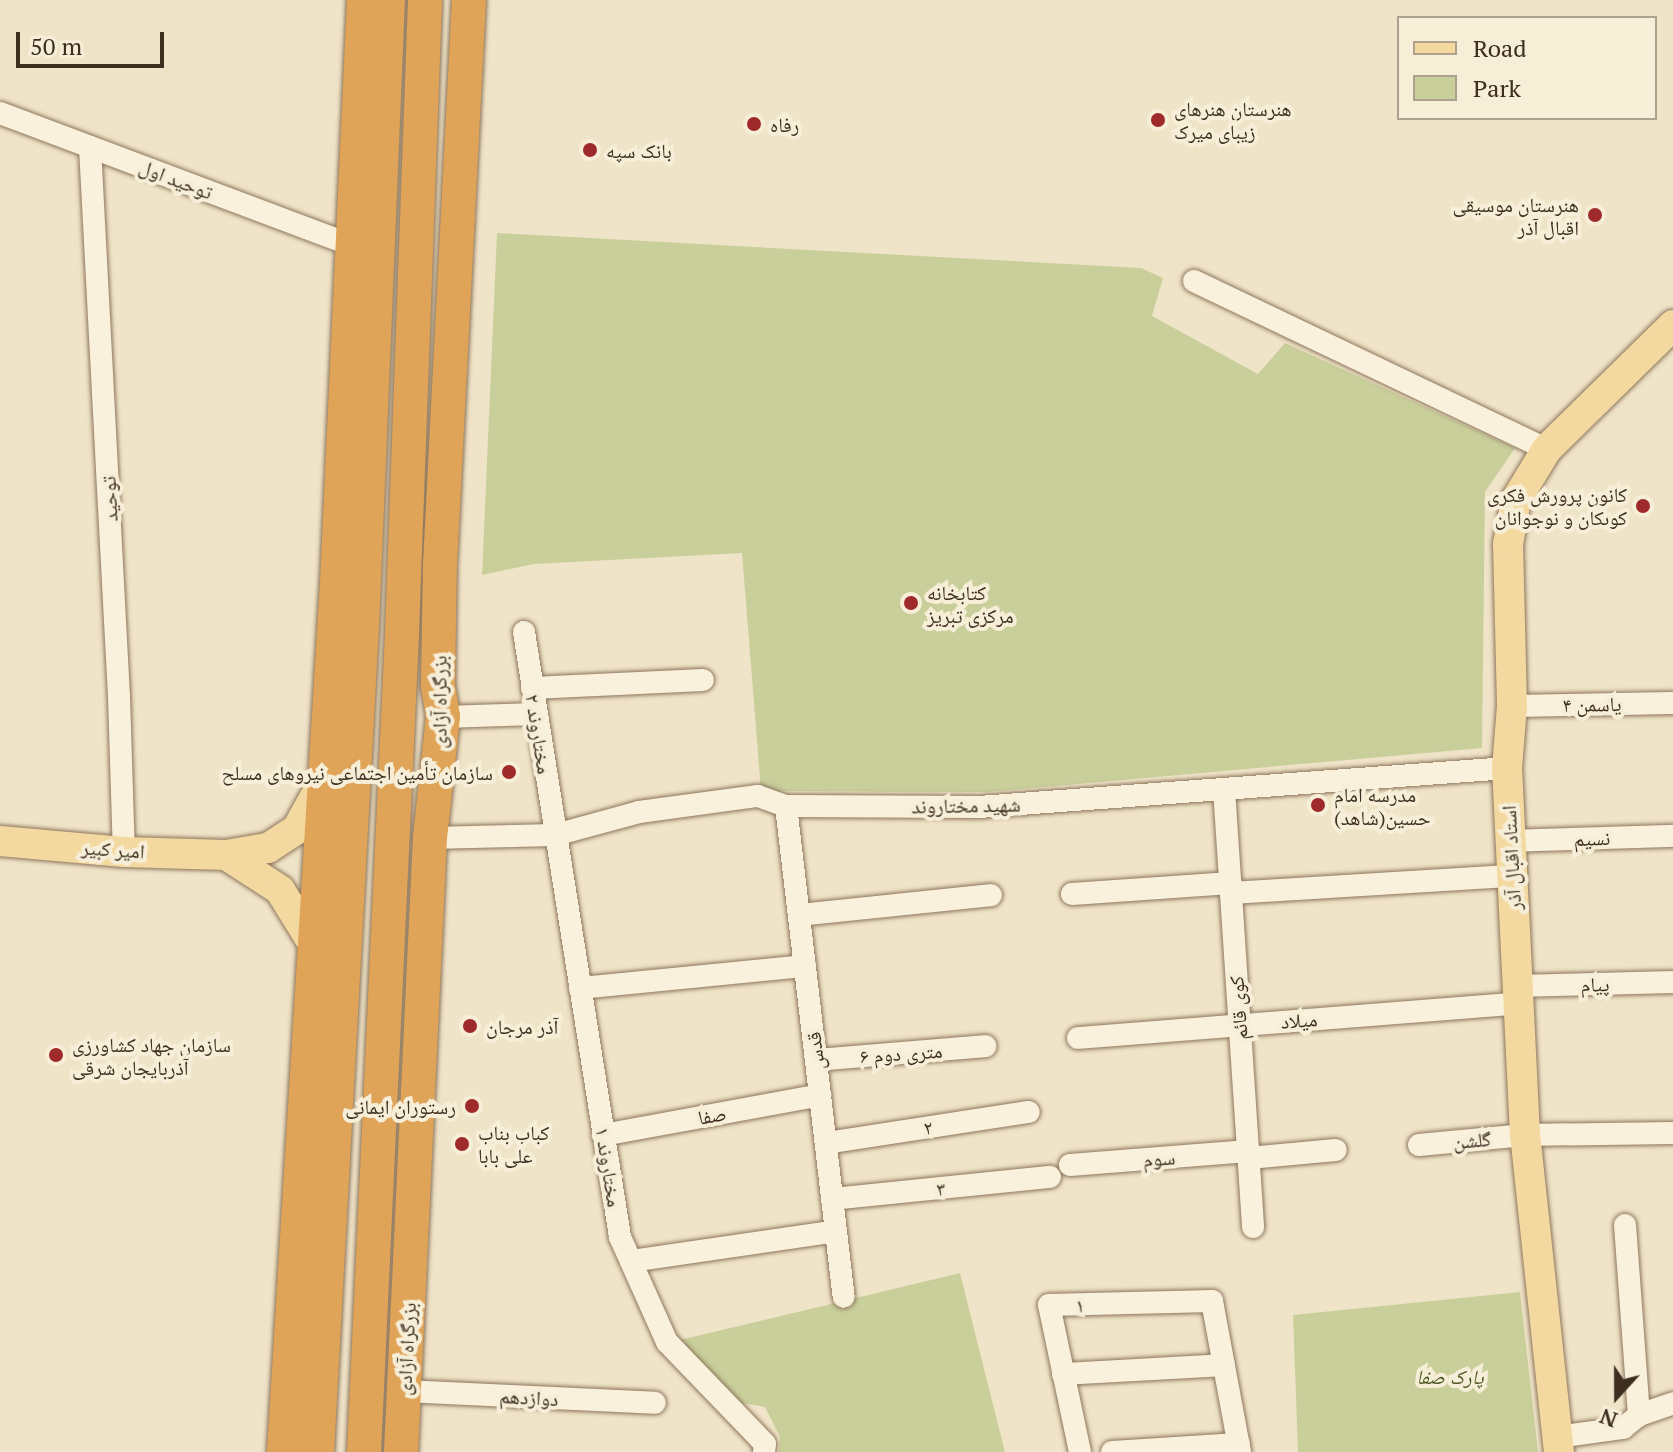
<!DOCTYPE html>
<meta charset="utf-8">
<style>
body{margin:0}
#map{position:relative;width:1673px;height:1452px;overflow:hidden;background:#f0e4c8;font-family:"PT Serif","Noto Naskh Arabic",serif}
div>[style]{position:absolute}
.green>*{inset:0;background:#c9cf9b}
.roads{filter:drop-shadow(0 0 2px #8d765c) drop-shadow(0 0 2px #8d765c)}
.minor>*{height:22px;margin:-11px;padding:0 11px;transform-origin:11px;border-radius:11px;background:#faf1dc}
.major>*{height:30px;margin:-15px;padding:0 15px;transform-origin:15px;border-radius:15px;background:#f3d9a0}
.highway>*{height:34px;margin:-17px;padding:0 17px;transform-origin:17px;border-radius:17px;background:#e0a458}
.dots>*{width:22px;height:22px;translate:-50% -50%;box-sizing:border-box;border:4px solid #f7eed8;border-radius:50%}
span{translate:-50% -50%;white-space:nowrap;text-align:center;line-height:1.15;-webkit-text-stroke:8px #f7eed8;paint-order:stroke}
.poi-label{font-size:20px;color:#3d2e20}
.left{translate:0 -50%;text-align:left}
.right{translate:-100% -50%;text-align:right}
.street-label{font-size:20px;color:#3d2e20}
.park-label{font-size:20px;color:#4d5a26;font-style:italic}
.legend{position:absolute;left:1397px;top:16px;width:260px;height:104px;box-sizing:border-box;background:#f7eed8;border:2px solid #ada18e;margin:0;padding:10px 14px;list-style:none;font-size:24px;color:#3d2e20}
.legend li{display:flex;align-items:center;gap:16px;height:40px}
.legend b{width:40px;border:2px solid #ada18e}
.north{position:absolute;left:1577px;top:1356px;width:80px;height:80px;-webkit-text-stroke:6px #f7eed8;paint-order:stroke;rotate:201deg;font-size:22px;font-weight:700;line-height:32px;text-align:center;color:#3d2e20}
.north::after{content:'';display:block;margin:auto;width:28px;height:36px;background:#3d2e20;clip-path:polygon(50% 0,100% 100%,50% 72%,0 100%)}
.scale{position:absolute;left:16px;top:32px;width:148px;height:36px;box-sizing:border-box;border:4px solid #3d2e20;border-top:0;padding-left:10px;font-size:24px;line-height:28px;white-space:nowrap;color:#3d2e20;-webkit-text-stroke:6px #f7eed8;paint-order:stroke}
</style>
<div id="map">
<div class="green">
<div style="clip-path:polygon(497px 233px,1141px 268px,1163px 278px,1152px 316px,1258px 374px,1285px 343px,1515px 448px,1485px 492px,1482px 748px,987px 792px,761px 791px,742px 553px,534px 564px,482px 575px)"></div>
<div style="clip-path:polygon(960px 1273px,1005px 1452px,779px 1452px,780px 1437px,765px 1407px,707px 1397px,680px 1340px)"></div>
<div style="clip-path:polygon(1520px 1292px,1538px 1452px,1298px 1452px,1293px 1315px)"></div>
</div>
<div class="roads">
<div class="minor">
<div style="left:0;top:113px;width:377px;rotate:20.6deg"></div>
<div style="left:90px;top:147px;width:551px;rotate:86.98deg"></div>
<div style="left:119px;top:697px;width:155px;rotate:88.2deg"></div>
<div style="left:1194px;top:281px;width:391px;rotate:25.5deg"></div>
<div style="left:524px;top:632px;width:613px;rotate:80.98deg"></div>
<div style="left:620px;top:1237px;width:115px;rotate:65.9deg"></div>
<div style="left:667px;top:1342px;width:141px;rotate:46.1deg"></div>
<div style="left:765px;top:1444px;width:8px;rotate:97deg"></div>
<div style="left:532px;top:688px;width:171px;rotate:-2.7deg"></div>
<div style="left:1512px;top:706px;width:161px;rotate:-1.1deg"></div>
<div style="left:443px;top:717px;width:93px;rotate:-1.8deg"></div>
<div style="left:1224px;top:789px;width:439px;rotate:86.2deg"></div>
<div style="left:786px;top:806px;width:494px;rotate:83.3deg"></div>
<div style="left:430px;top:838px;width:125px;rotate:-1.4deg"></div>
<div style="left:555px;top:835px;width:87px;rotate:-15.3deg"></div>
<div style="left:639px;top:812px;width:120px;rotate:-7.7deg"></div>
<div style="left:758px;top:796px;width:30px;rotate:20deg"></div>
<div style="left:786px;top:806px;width:193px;rotate:0.3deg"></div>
<div style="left:979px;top:807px;width:529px;rotate:-4.22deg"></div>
<div style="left:1510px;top:841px;width:163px;rotate:-1.8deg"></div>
<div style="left:1231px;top:893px;width:282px;rotate:-3.5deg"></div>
<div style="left:1072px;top:894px;width:159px;rotate:-4deg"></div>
<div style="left:799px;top:915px;width:193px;rotate:-5.9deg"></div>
<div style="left:1518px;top:986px;width:155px;rotate:-1.5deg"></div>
<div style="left:580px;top:988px;width:226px;rotate:-5.6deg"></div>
<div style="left:1078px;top:1038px;width:442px;rotate:-4.5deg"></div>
<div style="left:816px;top:1060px;width:170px;rotate:-4.7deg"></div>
<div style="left:603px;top:1135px;width:221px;rotate:-10.4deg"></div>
<div style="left:826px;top:1143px;width:205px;rotate:-8.7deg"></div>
<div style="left:1419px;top:1145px;width:106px;rotate:-5.4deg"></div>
<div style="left:1525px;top:1135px;width:148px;rotate:-0.8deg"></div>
<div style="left:1249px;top:1158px;width:87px;rotate:-5.3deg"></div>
<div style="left:1070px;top:1165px;width:179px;rotate:-4.5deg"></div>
<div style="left:832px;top:1199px;width:219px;rotate:-5.8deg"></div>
<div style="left:1625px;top:1225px;width:191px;rotate:85.8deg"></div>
<div style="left:631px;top:1261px;width:207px;rotate:-8.3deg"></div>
<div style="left:1063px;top:1374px;width:161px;rotate:-3.2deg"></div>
<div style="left:404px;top:1391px;width:251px;rotate:2.7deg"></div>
<div style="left:1557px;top:1437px;width:67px;rotate:-7.8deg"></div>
<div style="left:1623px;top:1428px;width:21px;rotate:-39deg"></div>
<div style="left:1639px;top:1415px;width:36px;rotate:-19deg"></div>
<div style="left:1080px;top:1452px;width:150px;rotate:-101.9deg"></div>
<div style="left:1049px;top:1305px;width:163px;rotate:-1.4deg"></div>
<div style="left:1212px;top:1301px;width:154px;rotate:79.5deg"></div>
<div style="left:1112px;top:1452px;width:127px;rotate:-3.6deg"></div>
</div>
<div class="major">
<div style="left:0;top:841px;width:124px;rotate:5.1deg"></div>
<div style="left:124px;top:852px;width:102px;rotate:1.7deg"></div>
<div style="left:226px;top:855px;width:43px;rotate:-9.5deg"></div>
<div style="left:268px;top:848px;width:35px;rotate:-33deg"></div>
<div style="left:297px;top:829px;width:54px;rotate:-61deg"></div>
<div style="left:226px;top:855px;width:64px;rotate:32.9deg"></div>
<div style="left:280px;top:890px;width:65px;rotate:58.3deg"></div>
<div style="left:1559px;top:1452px;width:319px;rotate:-96.1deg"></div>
<div style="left:1525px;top:1135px;width:367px;rotate:-92.8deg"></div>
<div style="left:1507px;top:768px;width:62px;rotate:-85.4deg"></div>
<div style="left:1512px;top:706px;width:162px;rotate:-91.4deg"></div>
<div style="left:1508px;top:544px;width:45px;rotate:-79.7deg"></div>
<div style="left:1516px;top:500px;width:60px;rotate:-58.7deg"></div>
<div style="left:1547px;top:449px;width:177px;rotate:-44.5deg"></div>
</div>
<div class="highway">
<div style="left:284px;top:1452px;width:871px;rotate:-86.51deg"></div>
<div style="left:337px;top:583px;width:584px;rotate:-87.35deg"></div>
<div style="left:317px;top:1452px;width:826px;rotate:-86.88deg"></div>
<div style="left:362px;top:627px;width:628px;rotate:-87.63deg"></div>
<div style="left:364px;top:1452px;width:819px;rotate:-87.34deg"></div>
<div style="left:402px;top:634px;width:634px;rotate:-87.92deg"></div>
<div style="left:401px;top:1452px;width:615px;rotate:-87.3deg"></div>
<div style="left:430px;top:838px;width:122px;rotate:-83.9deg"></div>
<div style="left:443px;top:717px;width:32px;rotate:-99deg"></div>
<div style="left:438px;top:685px;width:121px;rotate:-89.1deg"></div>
<div style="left:440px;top:564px;width:565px;rotate:-87.06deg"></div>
</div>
</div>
<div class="dots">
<div style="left:1158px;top:120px;background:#9e2a2b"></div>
<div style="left:754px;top:124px;background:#9e2a2b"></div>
<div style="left:590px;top:150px;background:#9e2a2b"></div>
<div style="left:1595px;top:215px;background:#9e2a2b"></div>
<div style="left:1643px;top:506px;background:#9e2a2b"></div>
<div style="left:911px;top:603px;background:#9e2a2b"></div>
<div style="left:509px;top:772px;background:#9e2a2b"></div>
<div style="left:1318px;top:805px;background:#9e2a2b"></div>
<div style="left:470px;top:1026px;background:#9e2a2b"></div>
<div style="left:56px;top:1055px;background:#9e2a2b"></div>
<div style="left:472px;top:1106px;background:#9e2a2b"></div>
<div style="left:462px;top:1144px;background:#9e2a2b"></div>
</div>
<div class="poi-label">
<span class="left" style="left:1174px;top:120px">هنرستان هنرهای<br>زیبای میرک</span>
<span class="left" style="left:770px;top:124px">رفاه</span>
<span class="left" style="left:606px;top:150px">بانک سپه</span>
<span class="right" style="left:1579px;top:216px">هنرستان موسیقی<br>اقبال آذر</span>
<span class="right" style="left:1627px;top:506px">کانون پرورش فکرى<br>کوىکان و نوجوانان</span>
<span class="left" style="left:927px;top:604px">کتابخانه<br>مرکزى تبریز</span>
<span class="right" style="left:493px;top:772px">سازمان تأمین اجتماعی نیروهای مسلح</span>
<span class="left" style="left:1334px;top:806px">مدرسه امام<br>حسین(شاهد)</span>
<span class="left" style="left:486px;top:1026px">آذر مرجان</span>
<span class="left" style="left:72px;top:1056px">سازمان جهاد کشاورزی<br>آذربایجان شرقی</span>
<span class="right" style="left:456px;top:1106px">رستوران ایمانی</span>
<span class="left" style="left:478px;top:1144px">کباب بناب<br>علی بابا</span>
</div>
<div class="street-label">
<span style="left:176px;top:179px;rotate:21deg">توحید اول</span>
<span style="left:109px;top:499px;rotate:-93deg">توحید</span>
<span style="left:439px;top:702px;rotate:-90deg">بزرگراه آزادی</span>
<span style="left:1592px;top:704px;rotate:-1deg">یاسمن ۴</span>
<span style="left:539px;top:734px;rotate:81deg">مختاروند ۲</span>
<span style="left:966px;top:805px;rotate:-1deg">شهید مختاروند</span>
<span style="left:1592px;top:838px;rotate:-2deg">نسیم</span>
<span style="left:113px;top:849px;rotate:4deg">امیر کبیر</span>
<span style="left:1511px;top:858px;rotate:-93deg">استاد اقبال آذر</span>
<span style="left:1595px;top:984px;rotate:-1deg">پیام</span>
<span style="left:1238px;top:1008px;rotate:-94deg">کوی قائم</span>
<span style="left:1299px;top:1020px;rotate:-4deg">میلاد</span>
<span style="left:815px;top:1051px;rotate:-97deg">قدس</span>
<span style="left:901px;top:1053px;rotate:-4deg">۶ متری دوم</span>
<span style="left:712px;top:1115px;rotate:-11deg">صفا</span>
<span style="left:928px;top:1127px;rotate:-9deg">۲</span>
<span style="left:1472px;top:1140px;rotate:-5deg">گلشن</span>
<span style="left:1159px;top:1158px;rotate:-4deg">سوم</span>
<span style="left:609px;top:1167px;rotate:81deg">مختاروند ۱</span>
<span style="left:941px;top:1188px;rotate:-6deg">۳</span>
<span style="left:1080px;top:1305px;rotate:-1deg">۱</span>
<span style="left:406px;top:1349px;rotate:-87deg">بزرگراه آزادی</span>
<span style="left:529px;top:1397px;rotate:3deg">دوازدهم</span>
</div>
<div class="park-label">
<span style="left:1450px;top:1376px">پارک صفا</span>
</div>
<ul class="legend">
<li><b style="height:10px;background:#f3d9a0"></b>Road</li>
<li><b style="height:22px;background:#c9cf9b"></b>Park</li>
</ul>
<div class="north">N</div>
<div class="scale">50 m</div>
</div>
